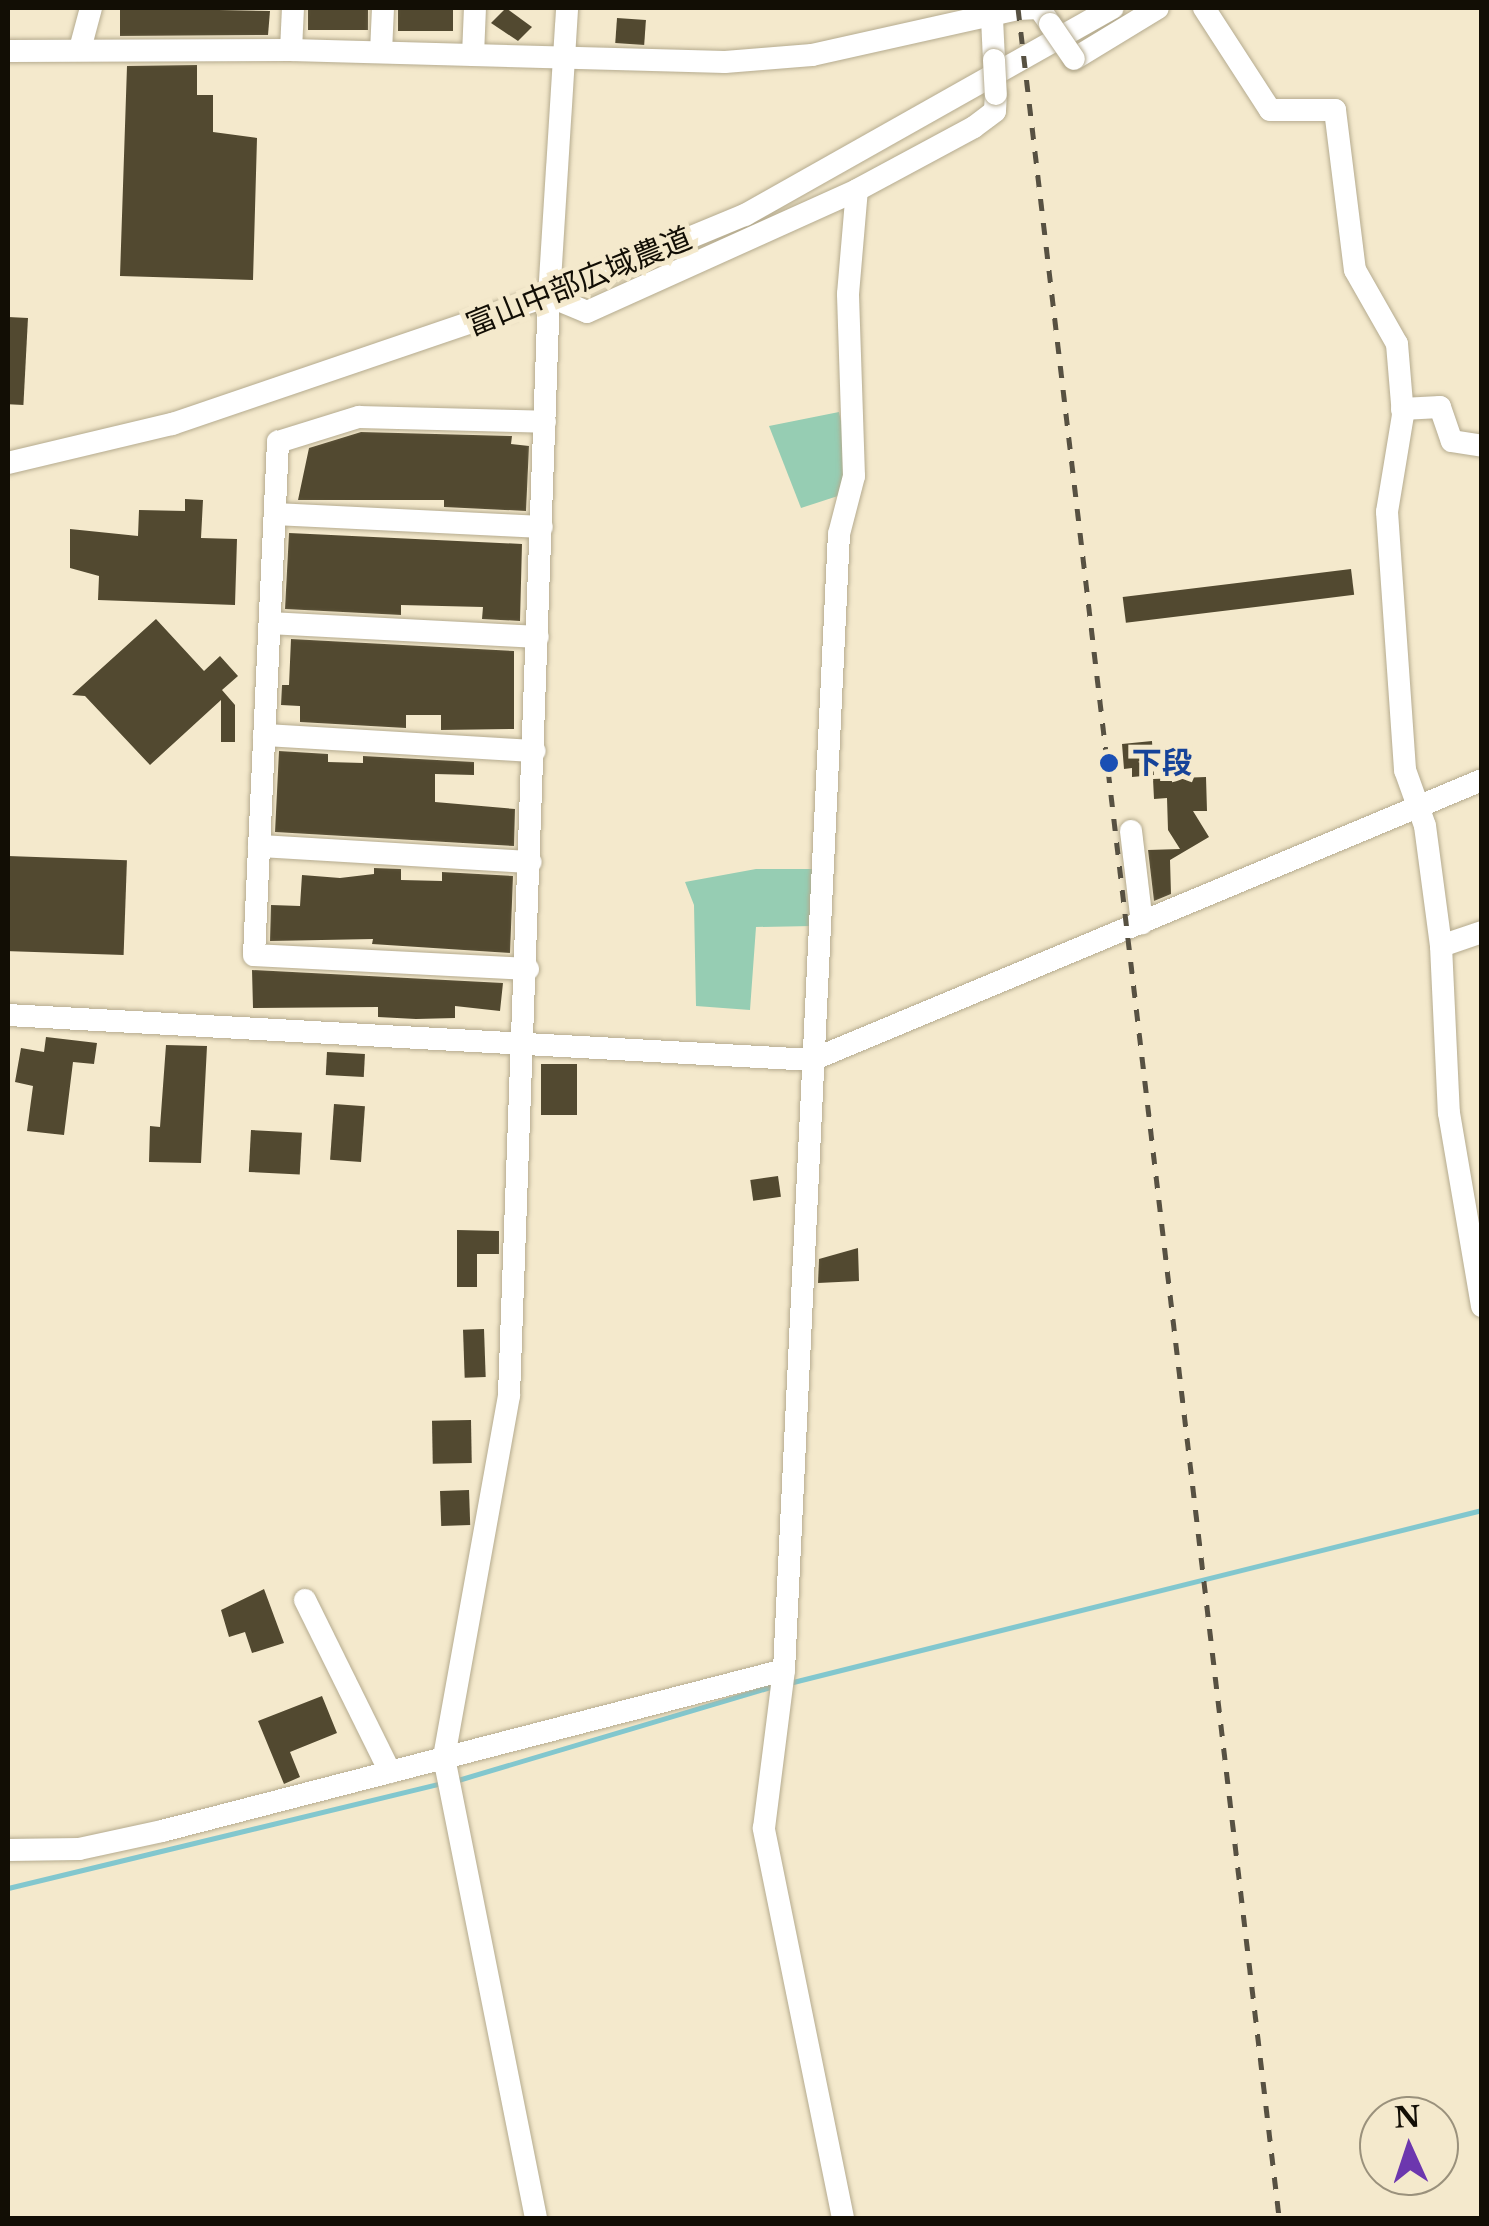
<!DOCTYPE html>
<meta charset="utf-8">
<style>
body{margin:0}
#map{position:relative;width:1489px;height:2226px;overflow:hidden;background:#f4e9cc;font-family:"Libre Baskerville","Noto Sans JP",serif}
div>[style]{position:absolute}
.green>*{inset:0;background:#96cdb3}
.stream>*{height:5px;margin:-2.5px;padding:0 2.5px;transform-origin:2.5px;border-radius:2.5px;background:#82c7ce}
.building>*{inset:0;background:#524930;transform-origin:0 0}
.roads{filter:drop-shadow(0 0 2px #b5ab8f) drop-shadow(0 0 2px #b5ab8f)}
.minor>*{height:22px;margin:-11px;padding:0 11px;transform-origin:11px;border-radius:11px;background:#fff}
.rail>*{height:5px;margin-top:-2.5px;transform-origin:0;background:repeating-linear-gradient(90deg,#575142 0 12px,transparent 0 24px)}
.bridges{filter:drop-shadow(0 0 2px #b5ab8f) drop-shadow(0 0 2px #b5ab8f)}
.minor-bridge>*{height:22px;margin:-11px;padding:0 11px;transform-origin:11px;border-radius:11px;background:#fff}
.dots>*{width:28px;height:28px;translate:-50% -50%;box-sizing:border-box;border:5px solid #f4e9cc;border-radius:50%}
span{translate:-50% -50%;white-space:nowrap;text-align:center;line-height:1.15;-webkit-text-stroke:10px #f4e9cc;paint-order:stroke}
.street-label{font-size:30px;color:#120e05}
.transit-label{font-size:30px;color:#164399;font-weight:700}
.left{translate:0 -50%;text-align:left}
.frame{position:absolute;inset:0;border:10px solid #120e05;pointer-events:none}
.north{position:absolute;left:1359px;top:2096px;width:100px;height:100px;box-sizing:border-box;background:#f4e9cc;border:2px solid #9a917c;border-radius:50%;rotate:357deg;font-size:28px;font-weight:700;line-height:40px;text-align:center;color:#120e05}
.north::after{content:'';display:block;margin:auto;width:35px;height:45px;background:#6c37ae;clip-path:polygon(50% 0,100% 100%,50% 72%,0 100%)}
</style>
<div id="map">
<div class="green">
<div style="clip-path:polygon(839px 412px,851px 468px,844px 494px,801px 508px,769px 426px)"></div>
<div style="clip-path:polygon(756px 869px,816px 869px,812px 926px,756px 927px,750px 1010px,696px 1006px,694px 905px,685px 882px)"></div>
</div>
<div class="stream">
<div style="left:789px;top:1683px;width:714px;rotate:-14.02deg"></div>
<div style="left:458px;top:1780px;width:329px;rotate:-16.6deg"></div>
<div style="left:8px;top:1888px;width:447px;rotate:-13.6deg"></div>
</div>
<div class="building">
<div style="clip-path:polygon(120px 8px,270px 11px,268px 35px,120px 36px)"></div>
<div style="left:308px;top:8px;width:60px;height:22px"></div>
<div style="left:398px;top:8px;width:55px;height:23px"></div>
<div style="clip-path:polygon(506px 8px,532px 27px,518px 41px,491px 23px)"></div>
<div style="left:617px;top:18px;width:29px;height:25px;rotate:4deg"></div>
<div style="clip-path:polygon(197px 65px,197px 95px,213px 95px,213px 132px,257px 138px,253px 280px,120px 276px,127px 66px)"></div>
<div style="left:8px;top:317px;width:20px;height:87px;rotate:3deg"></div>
<div style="clip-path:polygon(361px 432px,512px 436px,511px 444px,529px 446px,526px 511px,444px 507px,444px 500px,298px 500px,309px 448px)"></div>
<div style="clip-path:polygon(185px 499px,203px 500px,201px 538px,237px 539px,235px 605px,98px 600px,99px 576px,70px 568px,70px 529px,138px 536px,139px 510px,185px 511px)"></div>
<div style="clip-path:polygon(289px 533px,522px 544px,520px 621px,482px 619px,483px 607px,401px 605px,401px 615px,285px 609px)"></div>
<div style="left:1351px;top:569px;width:26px;height:230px;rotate:83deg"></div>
<div style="clip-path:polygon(156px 619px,204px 671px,220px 656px,238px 676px,222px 690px,235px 705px,235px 742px,221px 742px,221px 700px,150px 765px,85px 696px,72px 695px)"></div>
<div style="clip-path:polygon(291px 639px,514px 651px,514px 729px,441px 730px,441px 715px,406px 715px,406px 728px,300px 722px,300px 706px,281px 705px,282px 685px,289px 685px)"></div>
<div style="clip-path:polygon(1152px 741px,1154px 775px,1132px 777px,1132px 768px,1124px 769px,1122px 744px)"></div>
<div style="clip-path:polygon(279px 751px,328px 754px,328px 762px,363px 763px,363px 756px,474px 762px,474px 775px,435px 774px,435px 802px,515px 809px,514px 846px,275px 832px)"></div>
<div style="clip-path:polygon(1206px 777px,1207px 811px,1193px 811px,1209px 837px,1170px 860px,1171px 894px,1154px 901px,1148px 850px,1180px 849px,1168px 830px,1167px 798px,1154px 799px,1153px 779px)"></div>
<div style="left:8px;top:856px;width:119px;height:95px;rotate:2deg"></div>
<div style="clip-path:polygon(374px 868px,401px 869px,401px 880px,442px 881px,442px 872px,513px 876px,510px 953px,372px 944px,373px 939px,270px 941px,271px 905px,300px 906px,302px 875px,340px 878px,374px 874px)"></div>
<div style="clip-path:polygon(252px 970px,503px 983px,500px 1011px,455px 1006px,455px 1018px,416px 1019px,378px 1017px,378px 1007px,253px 1008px)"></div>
<div style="clip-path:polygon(46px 1037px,97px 1043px,94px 1064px,73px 1062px,64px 1135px,27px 1131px,33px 1086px,15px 1082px,21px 1048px,44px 1052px)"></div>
<div style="clip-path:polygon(166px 1045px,207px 1046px,201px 1163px,149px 1162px,150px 1126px,160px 1127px)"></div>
<div style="left:327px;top:1052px;width:38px;height:23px;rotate:3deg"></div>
<div style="left:541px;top:1064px;width:36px;height:51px"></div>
<div style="left:334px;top:1104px;width:31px;height:56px;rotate:4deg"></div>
<div style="left:251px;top:1130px;width:51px;height:42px;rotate:3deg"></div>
<div style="left:778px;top:1176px;width:21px;height:28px;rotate:82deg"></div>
<div style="clip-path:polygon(457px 1230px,499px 1231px,499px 1254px,477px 1254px,477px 1287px,457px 1287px)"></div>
<div style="clip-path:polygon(858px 1248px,859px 1281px,818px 1283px,819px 1259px)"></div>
<div style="left:484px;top:1329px;width:48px;height:21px;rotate:88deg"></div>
<div style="left:471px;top:1420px;width:43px;height:39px;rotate:89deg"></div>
<div style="left:469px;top:1490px;width:35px;height:29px;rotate:88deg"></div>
<div style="clip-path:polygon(264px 1589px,284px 1643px,252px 1653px,245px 1632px,229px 1637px,221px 1610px)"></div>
<div style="clip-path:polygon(322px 1696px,337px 1733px,290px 1752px,300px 1777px,284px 1784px,258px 1721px)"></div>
</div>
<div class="roads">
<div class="minor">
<div style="left:1204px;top:8px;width:121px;rotate:57.1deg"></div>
<div style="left:1270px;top:110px;width:65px"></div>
<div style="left:1335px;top:110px;width:161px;rotate:82.9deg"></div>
<div style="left:1355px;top:270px;width:85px;rotate:60.4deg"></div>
<div style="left:1397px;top:344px;width:71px;rotate:85.2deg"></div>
<div style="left:1403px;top:415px;width:98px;rotate:99.4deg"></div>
<div style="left:1387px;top:512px;width:259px;rotate:86deg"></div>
<div style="left:1405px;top:770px;width:59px;rotate:70.3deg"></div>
<div style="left:1425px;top:826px;width:121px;rotate:82.4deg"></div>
<div style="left:1441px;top:946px;width:167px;rotate:87.3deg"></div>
<div style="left:1449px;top:1113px;width:196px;rotate:80.3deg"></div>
<div style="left:992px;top:18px;width:42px;rotate:87.3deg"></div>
<div style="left:80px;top:49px;width:42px;rotate:-75deg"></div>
<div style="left:291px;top:50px;width:42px;rotate:-87.3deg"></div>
<div style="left:8px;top:51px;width:283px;rotate:-0.2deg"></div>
<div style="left:291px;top:50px;width:434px;rotate:1.6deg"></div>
<div style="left:725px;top:62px;width:87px;rotate:-4.6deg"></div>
<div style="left:812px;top:55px;width:211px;rotate:-12.6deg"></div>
<div style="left:1018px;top:9px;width:21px;rotate:-3deg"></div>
<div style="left:1039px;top:8px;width:19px;rotate:55deg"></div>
<div style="left:381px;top:52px;width:44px;rotate:-87.4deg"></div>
<div style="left:473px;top:55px;width:47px;rotate:-87.6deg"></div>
<div style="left:1074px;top:59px;width:98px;rotate:-31.3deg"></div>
<div style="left:549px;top:296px;width:41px;rotate:22.8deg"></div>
<div style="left:587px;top:312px;width:296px;rotate:-24.3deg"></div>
<div style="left:1402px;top:409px;width:38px;rotate:-3deg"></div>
<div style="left:1440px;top:407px;width:36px;rotate:71deg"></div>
<div style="left:1452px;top:441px;width:30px;rotate:9deg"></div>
<div style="left:8px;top:463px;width:169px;rotate:-13.4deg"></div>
<div style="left:172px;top:424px;width:398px;rotate:-18.8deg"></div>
<div style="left:549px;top:296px;width:212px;rotate:-22.5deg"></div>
<div style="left:745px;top:215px;width:422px;rotate:-29.4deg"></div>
<div style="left:275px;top:514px;width:267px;rotate:2.8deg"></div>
<div style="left:270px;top:623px;width:268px;rotate:3deg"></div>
<div style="left:264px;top:735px;width:271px;rotate:3.4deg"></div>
<div style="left:1131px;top:831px;width:93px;rotate:83.2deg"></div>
<div style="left:259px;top:846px;width:272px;rotate:3.4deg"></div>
<div style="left:1441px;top:946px;width:43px;rotate:-18.9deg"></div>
<div style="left:528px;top:969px;width:274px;rotate:-177.1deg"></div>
<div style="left:254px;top:955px;width:514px;rotate:-87.32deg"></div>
<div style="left:278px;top:442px;width:85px;rotate:-17.2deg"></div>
<div style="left:359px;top:417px;width:186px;rotate:1.5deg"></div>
<div style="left:8px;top:1015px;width:805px;rotate:3.2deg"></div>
<div style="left:812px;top:1060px;width:726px;rotate:-22.68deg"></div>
<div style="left:305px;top:1600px;width:192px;rotate:63.7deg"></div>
<div style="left:8px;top:1850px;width:71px;rotate:-0.8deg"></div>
<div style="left:79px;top:1849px;width:85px;rotate:-12.2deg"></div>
<div style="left:162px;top:1831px;width:642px;rotate:-14.51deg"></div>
<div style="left:536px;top:2218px;width:470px;rotate:-101.3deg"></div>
<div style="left:444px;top:1757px;width:368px;rotate:-79.8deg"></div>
<div style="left:509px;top:1395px;width:1100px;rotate:-87.92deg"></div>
<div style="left:549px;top:296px;width:289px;rotate:-86.4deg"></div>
<div style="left:843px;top:2218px;width:398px;rotate:-101.5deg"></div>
<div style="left:764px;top:1828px;width:159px;rotate:-82.8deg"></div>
<div style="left:784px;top:1670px;width:1137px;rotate:-87.23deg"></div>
<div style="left:839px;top:534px;width:60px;rotate:-75.5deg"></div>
<div style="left:854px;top:476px;width:182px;rotate:-91.9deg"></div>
<div style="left:848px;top:294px;width:104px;rotate:-85.1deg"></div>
<div style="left:857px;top:190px;width:133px;rotate:-28.3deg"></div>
<div style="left:974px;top:127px;width:26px;rotate:-37deg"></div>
<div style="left:995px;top:111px;width:17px;rotate:-87deg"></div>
</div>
</div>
<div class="rail">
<div style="left:1018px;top:8px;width:2225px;rotate:83.26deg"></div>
</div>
<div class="bridges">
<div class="minor-bridge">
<div style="left:1050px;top:24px;width:42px;rotate:55.6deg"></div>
<div style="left:994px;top:60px;width:34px;rotate:87deg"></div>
</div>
</div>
<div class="dots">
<div style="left:1109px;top:763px;background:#1a4fb4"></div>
</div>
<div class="street-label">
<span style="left:579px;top:282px;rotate:-22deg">富山中部広域農道</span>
</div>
<div class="transit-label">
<span class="left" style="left:1132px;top:763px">下段</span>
</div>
<div class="frame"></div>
<div class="north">N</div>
</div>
